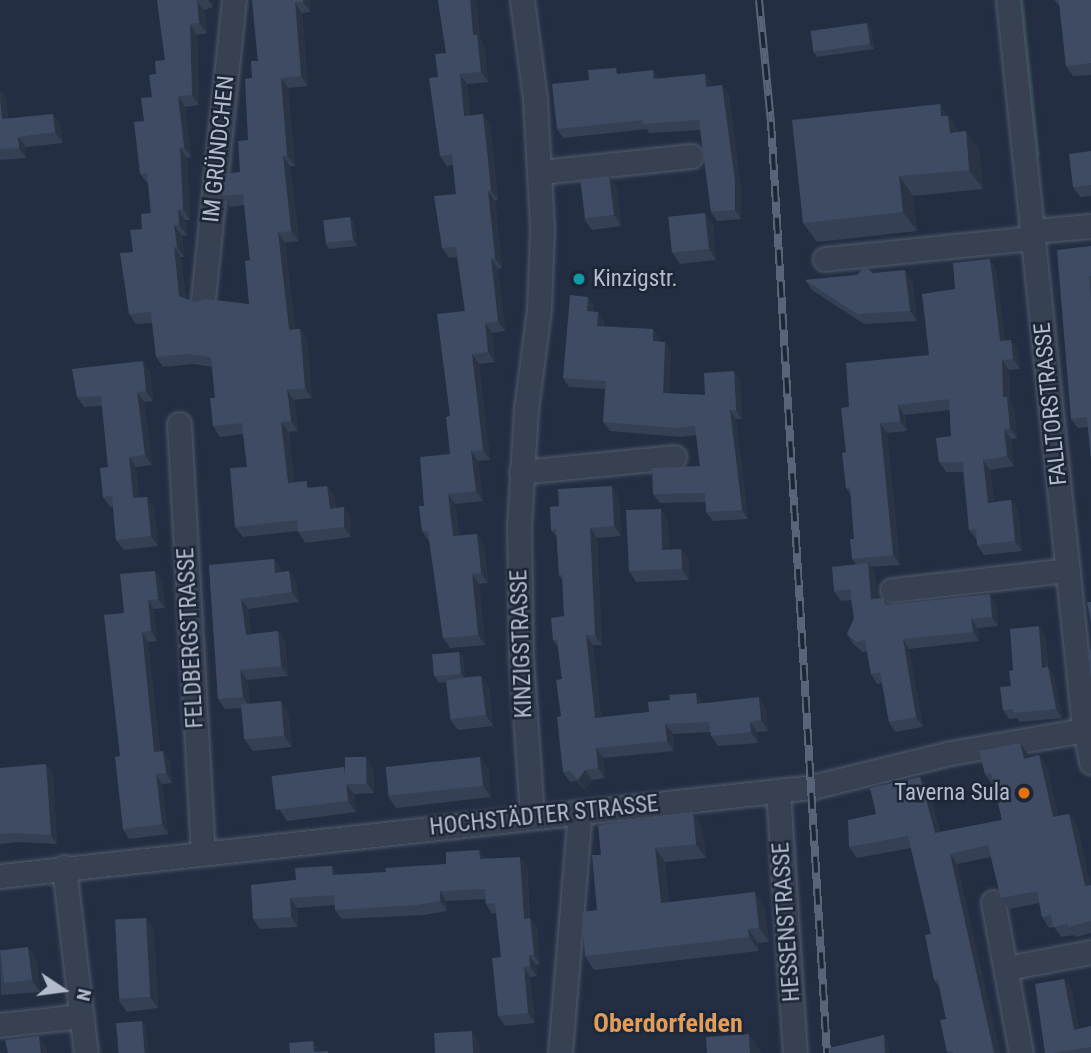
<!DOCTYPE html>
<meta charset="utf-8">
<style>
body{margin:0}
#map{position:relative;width:1091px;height:1053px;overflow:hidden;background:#232e43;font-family:"Roboto Condensed",sans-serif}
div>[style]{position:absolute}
.green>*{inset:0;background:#253e43}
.roads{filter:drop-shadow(0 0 2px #525c6c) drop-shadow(0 0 2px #525c6c)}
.street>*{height:23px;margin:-11.5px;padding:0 11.5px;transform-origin:11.5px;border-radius:11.5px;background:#374152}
.rail>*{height:8px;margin-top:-4px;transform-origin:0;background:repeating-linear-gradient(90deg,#1c2637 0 16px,#596479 0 32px);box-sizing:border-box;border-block:2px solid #596479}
.wall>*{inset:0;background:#354055}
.shaded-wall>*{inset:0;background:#2b3445}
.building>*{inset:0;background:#3e4b63;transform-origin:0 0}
.dots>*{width:19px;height:19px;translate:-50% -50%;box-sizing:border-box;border:4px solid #1c2637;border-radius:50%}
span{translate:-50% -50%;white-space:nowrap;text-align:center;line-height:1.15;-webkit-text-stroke:5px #1c2637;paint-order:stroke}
.street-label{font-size:23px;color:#b4bccc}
.poi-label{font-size:23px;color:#b4bccc}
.left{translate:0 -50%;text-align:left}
.right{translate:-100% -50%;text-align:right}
.quarter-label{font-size:26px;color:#e09d5b;font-weight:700}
.north{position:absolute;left:28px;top:955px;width:70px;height:70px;-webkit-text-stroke:5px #1c2637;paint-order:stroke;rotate:103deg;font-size:19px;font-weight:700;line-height:28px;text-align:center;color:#b4bccc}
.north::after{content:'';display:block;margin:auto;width:24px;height:32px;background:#b4bccc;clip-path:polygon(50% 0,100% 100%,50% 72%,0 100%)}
</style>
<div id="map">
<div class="green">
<div style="clip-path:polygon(1017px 0,1024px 0,1040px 155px,1037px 157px,1033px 156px)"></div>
</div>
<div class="roads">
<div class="street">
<div style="left:522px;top:0;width:100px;rotate:82.5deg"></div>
<div style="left:535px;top:99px;width:131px;rotate:86.9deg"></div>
<div style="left:542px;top:230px;width:79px;rotate:92.2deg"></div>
<div style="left:539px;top:309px;width:101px;rotate:97.4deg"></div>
<div style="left:526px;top:409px;width:117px;rotate:93.4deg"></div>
<div style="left:519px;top:526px;width:129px;rotate:89.1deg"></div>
<div style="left:521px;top:655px;width:162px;rotate:86.1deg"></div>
<div style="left:1008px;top:0;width:721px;rotate:84.03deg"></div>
<div style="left:1083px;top:717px;width:46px;rotate:79.9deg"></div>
<div style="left:541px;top:172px;width:151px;rotate:-6.1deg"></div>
<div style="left:1032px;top:231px;width:59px;rotate:-4.8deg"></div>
<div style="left:825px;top:259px;width:208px;rotate:-5.8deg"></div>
<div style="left:203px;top:299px;width:301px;rotate:-84.1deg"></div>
<div style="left:179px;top:424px;width:429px;rotate:86.8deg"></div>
<div style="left:521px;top:472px;width:154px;rotate:-5.6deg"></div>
<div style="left:892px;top:590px;width:177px;rotate:-6.5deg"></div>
<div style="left:778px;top:791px;width:263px;rotate:86.3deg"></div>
<div style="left:64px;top:867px;width:187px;rotate:83.3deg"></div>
<div style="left:0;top:876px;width:817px;rotate:-6.25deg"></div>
<div style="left:812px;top:787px;width:142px;rotate:-13.8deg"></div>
<div style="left:950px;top:753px;width:136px;rotate:-9.7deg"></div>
<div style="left:993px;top:902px;width:154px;rotate:79.5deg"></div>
<div style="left:1007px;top:968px;width:86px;rotate:-10.8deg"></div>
<div style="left:0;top:1025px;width:82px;rotate:-6.3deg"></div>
<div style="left:560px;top:1053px;width:242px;rotate:-85.3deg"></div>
</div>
</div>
<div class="rail">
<div style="left:759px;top:0;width:123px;rotate:84.4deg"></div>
<div style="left:771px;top:122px;width:933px;rotate:86.56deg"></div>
</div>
<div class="wall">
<div style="clip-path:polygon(157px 0,212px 0,213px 7px,204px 10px,207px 33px,197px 35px,199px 105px,185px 107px,191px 157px,187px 158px,190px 220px,185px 220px,187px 235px,182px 236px,184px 257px,181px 257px,186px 299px,194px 302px,249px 304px,250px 260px,244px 205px,230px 207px,223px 196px,240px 172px,248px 140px,252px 78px,258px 61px,252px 0,310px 0,311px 12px,302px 13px,308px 86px,288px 88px,295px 166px,290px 166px,299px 241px,285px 243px,295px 329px,300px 329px,307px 339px,312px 398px,294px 400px,298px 431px,289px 432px,294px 483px,311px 488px,327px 486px,334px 496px,336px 508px,344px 507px,351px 518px,351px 537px,305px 543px,298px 531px,243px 537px,235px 527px,247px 467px,243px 434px,220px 437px,213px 426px,215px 398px,212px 367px,194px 364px,163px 367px,156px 357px,152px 323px,136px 324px,129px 314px,133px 252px,142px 229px,151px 213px,148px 184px,140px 174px,144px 121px,152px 97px,156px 74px,165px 60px)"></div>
<div style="clip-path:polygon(438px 0,476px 0,480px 39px,484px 45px,488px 82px,467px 84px,470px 116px,490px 124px,498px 200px,495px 201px,502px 268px,498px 269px,505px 331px,492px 333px,495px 362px,479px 364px,490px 460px,478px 461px,483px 501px,455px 504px,459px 536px,484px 544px,488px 583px,479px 584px,485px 645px,450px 648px,443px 638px,429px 541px,422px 531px,424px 506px,450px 454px,450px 416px,465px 311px,457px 257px,449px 258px,442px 248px,456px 194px,453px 165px,447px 166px,440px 156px,438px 77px,446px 53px)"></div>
<div style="clip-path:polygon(1054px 0,1091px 0,1091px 75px,1073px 76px,1066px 66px,1059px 5px,1058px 5px)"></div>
<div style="clip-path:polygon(871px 29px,874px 49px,817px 57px,813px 51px)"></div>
<div style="clip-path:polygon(620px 74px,659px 79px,705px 74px,711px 82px,711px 86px,729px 94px,741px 190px,741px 219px,717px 221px,711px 212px,700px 130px,649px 133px,647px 129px,563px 138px,557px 129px,589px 80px)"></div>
<div style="clip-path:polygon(0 90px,6px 98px,8px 119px,60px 124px,63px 143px,26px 147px,26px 158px,0 160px)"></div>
<div style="clip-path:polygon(940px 104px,959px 132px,966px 131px,979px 150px,983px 189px,913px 196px,917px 231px,817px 242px,803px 223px)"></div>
<div style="clip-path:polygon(1091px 151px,1091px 196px,1080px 197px,1073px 187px)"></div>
<div style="clip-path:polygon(609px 176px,617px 188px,621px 226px,592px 230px,584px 219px)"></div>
<div style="clip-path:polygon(350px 217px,354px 222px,357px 246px,329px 249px,325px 243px)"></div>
<div style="clip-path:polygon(713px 224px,716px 260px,680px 264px,672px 252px)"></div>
<div style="clip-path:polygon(1091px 246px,1091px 460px,1088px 427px,1078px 428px,1071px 419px)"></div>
<div style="clip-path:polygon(996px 269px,1005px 340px,1018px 350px,1020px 369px,1009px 370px,1010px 401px,1014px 407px,1017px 438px,1011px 439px,1014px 466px,990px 470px,994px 502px,1011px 500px,1018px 510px,1022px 551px,984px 555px,977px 545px,977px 540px,969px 530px,963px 472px,946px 472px,939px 462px,951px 436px,950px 410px,905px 415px,907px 431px,887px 433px,900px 565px,871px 567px,875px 572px,877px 598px,884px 598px,889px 605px,996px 604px,998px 626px,978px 628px,979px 641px,909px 649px,923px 727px,895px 732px,889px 722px,882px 683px,877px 684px,871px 674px,867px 651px,863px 652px,853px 644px,847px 634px,854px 618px,851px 600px,841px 601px,834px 591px,856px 564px,852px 559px,854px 539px,851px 495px,846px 488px,849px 407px,929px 355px,955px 289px)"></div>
<div style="clip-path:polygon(873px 273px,912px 280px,917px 321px,864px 324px,812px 290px,805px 280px)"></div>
<div style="clip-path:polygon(588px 297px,594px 305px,593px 312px,598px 312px,604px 321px,604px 326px,660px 338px,659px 342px,665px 342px,671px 351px,669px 394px,705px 395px,734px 371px,740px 380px,742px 419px,736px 419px,748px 519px,713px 521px,706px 512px,706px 502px,660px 503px,653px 494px,700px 466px,696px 435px,681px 437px,610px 431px,603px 422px,605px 389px,569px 387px,563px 378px)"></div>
<div style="clip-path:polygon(150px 371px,153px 401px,144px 402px,152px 465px,136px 467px,139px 498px,147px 497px,154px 507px,158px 546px,124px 550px,116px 540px,113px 507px,110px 507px,103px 497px,108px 467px,102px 406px,84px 407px,77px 397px)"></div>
<div style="clip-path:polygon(619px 497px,621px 536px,597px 538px,602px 645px,593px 645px,601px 717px,649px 712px,670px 700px,696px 693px,703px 703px,766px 707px,768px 731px,757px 732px,758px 743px,718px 746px,711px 736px,711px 732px,673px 734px,674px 751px,603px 758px,605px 778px,592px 780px,585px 790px,577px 781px,570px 782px,563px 772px,561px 716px,562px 679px,558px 647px,553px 640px,564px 616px,563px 581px,559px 575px,557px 537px,551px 530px,559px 506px)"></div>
<div style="clip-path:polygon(668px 520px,669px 550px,681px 549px,689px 559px,689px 580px,636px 582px,629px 571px)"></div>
<div style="clip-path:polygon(274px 559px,281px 569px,281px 572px,289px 571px,296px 581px,299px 602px,248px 609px,251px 634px,278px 631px,285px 641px,288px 676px,247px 680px,250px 705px,281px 701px,288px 713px,292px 747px,253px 751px,245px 740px,241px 708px,225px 709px,218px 699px,209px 565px)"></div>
<div style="clip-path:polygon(162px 580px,165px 608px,154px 609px,157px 641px,148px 642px,160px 752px,170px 761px,172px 783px,162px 784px,168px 834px,129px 839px,123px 829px,120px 756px,124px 613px)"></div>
<div style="clip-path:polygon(1045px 635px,1048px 667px,1054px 676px,1062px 718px,1020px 722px,1017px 718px,1009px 719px,1003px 710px,1011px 686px,1013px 670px)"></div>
<div style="clip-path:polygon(459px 652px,463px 657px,465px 677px,481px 676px,489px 687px,493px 726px,458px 730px,450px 719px,446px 682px,439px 683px,435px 677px)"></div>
<div style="clip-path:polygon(1020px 743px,1028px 754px,1029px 758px,1039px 755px,1047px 766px,1058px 816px,1069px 814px,1077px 825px,1090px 885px,1091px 885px,1091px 933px,1076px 937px,1074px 935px,1061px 937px,1054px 927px,1049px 928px,1042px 917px,1039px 903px,1009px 909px,1001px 898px,991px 857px,957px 864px,1000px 1053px,948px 1053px,946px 1019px,939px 987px,934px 980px,931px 934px,911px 848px,857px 858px,849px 847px,876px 814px,920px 777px,928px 788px,940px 832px,1002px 820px,994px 784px,992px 785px,985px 774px)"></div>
<div style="clip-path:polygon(366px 757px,373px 767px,374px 793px,354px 794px,356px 812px,287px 821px,279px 809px,344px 767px,346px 770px)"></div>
<div style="clip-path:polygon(0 768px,53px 773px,57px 844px,19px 842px,0 844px)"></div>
<div style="clip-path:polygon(488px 768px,491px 797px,396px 808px,388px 796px)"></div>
<div style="clip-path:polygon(693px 813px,702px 827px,706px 858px,665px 862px,669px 902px,764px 906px,769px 942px,758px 943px,759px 951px,594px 970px,585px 956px,597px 910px,601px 855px)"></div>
<div style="clip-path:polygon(479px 850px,485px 858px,527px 866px,530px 918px,537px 928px,540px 964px,536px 965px,537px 976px,530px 977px,535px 1023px,505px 1026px,498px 1016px,501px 957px,496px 913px,492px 914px,486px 904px,485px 899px,446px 901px,447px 911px,424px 915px,342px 919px,335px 910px,335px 905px,297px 908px,298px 927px,260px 929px,253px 919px,251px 885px,339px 875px,386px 872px,446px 864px)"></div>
<div style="clip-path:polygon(146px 918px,154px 929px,158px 1008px,127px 1012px,119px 1001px)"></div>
<div style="clip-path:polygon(0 950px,36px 958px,40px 992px,1px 995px)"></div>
<div style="clip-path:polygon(1064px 979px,1071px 988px,1079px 1029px,1091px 1026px,1091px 1053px,1045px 1053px)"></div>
</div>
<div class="shaded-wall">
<div style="clip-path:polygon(196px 0,204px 10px,207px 33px,199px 23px)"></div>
<div style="clip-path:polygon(208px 0,212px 0,213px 7px)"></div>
<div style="clip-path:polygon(303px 0,310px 0,311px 12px,303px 2px)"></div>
<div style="clip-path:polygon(470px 0,476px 0,480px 39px,484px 45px,488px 82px,481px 72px,473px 35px)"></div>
<div style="clip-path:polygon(295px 2px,302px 13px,308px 86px,301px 76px)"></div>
<div style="clip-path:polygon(867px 23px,871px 29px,874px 49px,870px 44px)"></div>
<div style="clip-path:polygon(190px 24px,197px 35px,199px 105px,192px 95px)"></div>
<div style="clip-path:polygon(653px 70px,660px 79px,654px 79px)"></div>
<div style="clip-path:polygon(460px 74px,467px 84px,471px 126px,464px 116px)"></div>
<div style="clip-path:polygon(705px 74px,711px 82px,712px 96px,706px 87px)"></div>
<div style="clip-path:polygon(281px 78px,288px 88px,295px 166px,287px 156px)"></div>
<div style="clip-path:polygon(722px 85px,729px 94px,741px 190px,741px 219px,735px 210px)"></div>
<div style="clip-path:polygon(0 90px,6px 98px,9px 130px,2px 119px)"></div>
<div style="clip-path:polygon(178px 96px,185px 107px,191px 157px,184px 147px)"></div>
<div style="clip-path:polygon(940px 104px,962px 135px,950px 133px,941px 116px)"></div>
<div style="clip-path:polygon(53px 114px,60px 124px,63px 143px,55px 132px)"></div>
<div style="clip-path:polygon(483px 114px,490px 124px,498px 200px,491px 190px)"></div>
<div style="clip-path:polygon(966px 131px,979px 150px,983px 189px,969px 170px)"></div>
<div style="clip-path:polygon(18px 137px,26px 147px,26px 158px,19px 148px)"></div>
<div style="clip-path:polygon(180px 148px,187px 158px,190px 220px,183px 209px)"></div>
<div style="clip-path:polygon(283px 156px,290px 166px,299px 241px,291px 231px)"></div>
<div style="clip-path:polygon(609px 176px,617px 188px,621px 226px,614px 215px)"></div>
<div style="clip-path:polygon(899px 176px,913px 196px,917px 231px,903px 212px)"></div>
<div style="clip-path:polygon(488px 191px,495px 201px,502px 268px,495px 258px)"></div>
<div style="clip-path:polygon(178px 210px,185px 220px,187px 235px,179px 225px)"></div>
<div style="clip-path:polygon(705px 213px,713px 224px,716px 260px,709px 249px)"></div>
<div style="clip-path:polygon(350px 217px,354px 222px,357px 246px,353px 240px)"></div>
<div style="clip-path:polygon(174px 225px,182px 236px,184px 257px,177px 247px)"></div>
<div style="clip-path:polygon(278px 232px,285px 243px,296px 340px,289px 330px)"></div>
<div style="clip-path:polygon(174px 247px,181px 257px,187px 306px,179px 296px)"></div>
<div style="clip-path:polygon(491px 259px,498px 269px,505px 331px,498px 321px)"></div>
<div style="clip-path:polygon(990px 259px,996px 269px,1007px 351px,1000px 341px)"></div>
<div style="clip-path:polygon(905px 270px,912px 280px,917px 321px,910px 311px)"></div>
<div style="clip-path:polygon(588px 297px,594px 305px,593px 320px,587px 311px)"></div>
<div style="clip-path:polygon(598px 312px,604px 321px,603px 335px,597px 326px)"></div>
<div style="clip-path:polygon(485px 323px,492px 333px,495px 362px,488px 352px)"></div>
<div style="clip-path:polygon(300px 329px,307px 339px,312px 398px,305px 388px)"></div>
<div style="clip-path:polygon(653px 329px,660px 338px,659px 350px,653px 341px)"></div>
<div style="clip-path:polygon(1011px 340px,1018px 350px,1020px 369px,1013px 359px)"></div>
<div style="clip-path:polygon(665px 342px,671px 351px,669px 402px,663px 393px)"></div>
<div style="clip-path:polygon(472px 354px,479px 364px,490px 460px,483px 450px)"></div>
<div style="clip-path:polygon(1002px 360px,1009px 370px,1010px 401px,1014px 407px,1017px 438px,1010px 428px,1003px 397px)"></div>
<div style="clip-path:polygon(143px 361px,150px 371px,153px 401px,146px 391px)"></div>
<div style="clip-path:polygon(734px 371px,740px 380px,742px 419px,736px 410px)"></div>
<div style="clip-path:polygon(287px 390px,294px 400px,298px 431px,291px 421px)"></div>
<div style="clip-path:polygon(137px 392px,144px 402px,152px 465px,145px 455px)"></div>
<div style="clip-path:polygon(898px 405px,905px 415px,907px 431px,900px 421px)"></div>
<div style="clip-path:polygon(730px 410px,736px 419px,748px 519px,742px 510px)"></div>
<div style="clip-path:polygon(281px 422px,289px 432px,295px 494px,288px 483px)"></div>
<div style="clip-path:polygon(880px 423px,887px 433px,900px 565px,893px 555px)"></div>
<div style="clip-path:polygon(1004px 429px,1011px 439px,1014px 466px,1007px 456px)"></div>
<div style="clip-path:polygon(471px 451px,478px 461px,483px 501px,476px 491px)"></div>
<div style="clip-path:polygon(129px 457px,136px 467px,140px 508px,133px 498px)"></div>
<div style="clip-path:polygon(983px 460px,990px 470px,995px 513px,988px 503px)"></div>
<div style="clip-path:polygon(327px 486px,334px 496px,337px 519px,330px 509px)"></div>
<div style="clip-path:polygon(612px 486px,619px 497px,621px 536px,614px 526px)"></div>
<div style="clip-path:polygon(448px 494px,455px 504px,460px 546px,453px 536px)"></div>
<div style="clip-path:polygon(147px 497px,154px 507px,158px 546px,151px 536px)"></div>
<div style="clip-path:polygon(1011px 500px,1018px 510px,1022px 551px,1015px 541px)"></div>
<div style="clip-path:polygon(344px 507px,351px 518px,351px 537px,344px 527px)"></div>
<div style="clip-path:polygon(661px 509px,668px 520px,670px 561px,662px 550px)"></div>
<div style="clip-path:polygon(590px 528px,597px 538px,602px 645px,595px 635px)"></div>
<div style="clip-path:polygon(477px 534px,484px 544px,488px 583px,481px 573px)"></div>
<div style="clip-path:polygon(681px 549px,689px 559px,689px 580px,682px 569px)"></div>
<div style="clip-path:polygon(274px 559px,281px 569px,282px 583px,275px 573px)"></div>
<div style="clip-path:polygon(868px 563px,875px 572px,878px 609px,871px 599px)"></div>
<div style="clip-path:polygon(155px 571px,162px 580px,165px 608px,158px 599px)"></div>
<div style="clip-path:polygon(289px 571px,296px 581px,299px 602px,292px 592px)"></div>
<div style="clip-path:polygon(472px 574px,479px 584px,485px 645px,478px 635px)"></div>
<div style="clip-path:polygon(990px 594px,996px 604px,998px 626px,992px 617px)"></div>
<div style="clip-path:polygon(241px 599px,248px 609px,253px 645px,246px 635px)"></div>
<div style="clip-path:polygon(148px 600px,154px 609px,157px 641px,151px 631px)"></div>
<div style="clip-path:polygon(971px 619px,978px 628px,979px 641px,973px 632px)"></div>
<div style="clip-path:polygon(1039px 626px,1045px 635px,1048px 677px,1042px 668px)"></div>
<div style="clip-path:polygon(278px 631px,285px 641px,288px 676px,281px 666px)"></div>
<div style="clip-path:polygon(142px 632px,148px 642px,161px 762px,154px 752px)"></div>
<div style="clip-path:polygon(586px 635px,593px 645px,602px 728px,595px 718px)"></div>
<div style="clip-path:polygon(903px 639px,909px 649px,923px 727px,916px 717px)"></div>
<div style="clip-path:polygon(459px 652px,463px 657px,465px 679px,461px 674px)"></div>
<div style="clip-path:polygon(1048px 667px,1054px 676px,1062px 718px,1056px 709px)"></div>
<div style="clip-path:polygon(240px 670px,247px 680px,250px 707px,243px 697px)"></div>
<div style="clip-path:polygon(481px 676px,489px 687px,493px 726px,486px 715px)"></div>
<div style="clip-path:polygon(696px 693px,703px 703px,697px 704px)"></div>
<div style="clip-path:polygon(759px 697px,766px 707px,768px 731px,761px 720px)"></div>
<div style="clip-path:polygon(281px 701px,288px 713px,292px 747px,284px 736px)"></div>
<div style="clip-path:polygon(750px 722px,757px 732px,758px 743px,751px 732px)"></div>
<div style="clip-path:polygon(665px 724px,673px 734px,674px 751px,667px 741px)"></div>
<div style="clip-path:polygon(1020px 743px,1028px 754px,1032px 770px,1024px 759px)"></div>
<div style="clip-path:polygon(596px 748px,603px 758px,605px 778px,598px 768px)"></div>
<div style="clip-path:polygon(163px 751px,170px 761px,172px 783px,166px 773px)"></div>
<div style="clip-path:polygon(1039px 755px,1047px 766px,1061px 828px,1053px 817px)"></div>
<div style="clip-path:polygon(366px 757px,373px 767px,374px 793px,367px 783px)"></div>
<div style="clip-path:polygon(480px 757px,488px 768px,491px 797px,483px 786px)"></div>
<div style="clip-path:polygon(46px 764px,53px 773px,57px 844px,51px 835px)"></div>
<div style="clip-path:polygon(344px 767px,352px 778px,346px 784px,354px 794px,356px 812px,348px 801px)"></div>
<div style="clip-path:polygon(585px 770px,592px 780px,585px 790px,578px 780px)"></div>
<div style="clip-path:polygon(156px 774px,162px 784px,168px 834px,162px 824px)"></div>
<div style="clip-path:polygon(920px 777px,928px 788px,943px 844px,935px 833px)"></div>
<div style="clip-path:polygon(693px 813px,702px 827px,706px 858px,696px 844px)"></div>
<div style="clip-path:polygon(1069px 814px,1077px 825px,1091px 892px,1085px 886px)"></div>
<div style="clip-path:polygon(655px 848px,665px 862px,670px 917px,661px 903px)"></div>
<div style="clip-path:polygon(479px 850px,486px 859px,480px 859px)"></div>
<div style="clip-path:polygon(950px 854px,957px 864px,1000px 1053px,994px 1053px)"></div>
<div style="clip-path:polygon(520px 857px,527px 866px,530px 928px,524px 919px)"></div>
<div style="clip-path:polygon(332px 866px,339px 875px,333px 875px)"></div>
<div style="clip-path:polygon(440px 891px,446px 901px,447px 911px,440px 901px)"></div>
<div style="clip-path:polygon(755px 892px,764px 906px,769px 942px,759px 928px)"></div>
<div style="clip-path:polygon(290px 898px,297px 908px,298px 927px,291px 917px)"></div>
<div style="clip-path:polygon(146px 918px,154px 929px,158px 1008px,150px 997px)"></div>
<div style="clip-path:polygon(530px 918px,537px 928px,540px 964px,534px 955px)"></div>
<div style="clip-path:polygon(748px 929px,758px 943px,759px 951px,749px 937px)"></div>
<div style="clip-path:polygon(28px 947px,36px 958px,40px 992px,32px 980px)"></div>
<div style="clip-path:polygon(529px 955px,536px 965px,537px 976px,530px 966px)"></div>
<div style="clip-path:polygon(524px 967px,530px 977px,535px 1023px,528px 1013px)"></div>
<div style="clip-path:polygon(1064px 979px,1071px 988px,1081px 1039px,1074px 1030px)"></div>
<div style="clip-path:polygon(142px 1021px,146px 1026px,149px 1053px,145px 1053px)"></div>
<div style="clip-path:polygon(472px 1031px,479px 1041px,480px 1053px,473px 1053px)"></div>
<div style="clip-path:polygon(749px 1034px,762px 1053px,750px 1053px)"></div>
<div style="clip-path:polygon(884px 1035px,888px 1041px,889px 1053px,885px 1053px)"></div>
<div style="clip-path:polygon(39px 1036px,47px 1047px,47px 1053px,41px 1053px)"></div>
<div style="clip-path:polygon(313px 1041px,320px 1051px,314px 1052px)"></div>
</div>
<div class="building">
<div style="clip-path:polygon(157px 0,197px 0,199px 23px,190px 24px,192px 95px,178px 96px,184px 147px,180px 148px,183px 209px,178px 210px,179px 225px,174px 225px,177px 247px,174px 247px,179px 296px,194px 302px,205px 299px,249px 304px,245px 261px,250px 260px,243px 194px,223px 196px,221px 181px,222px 174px,240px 172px,238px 141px,248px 140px,245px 79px,252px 78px,251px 61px,258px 61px,252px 0,303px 0,303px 2px,295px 2px,301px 76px,281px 78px,287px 156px,283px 156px,291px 231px,278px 232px,289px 330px,300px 329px,305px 388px,287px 390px,291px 421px,281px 422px,288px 483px,307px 481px,307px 488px,327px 486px,330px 509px,344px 507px,344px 527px,298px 532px,297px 520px,235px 527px,230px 468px,247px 467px,242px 423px,213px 426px,210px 398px,215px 398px,211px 357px,187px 354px,156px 357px,151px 312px,129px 314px,120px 253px,133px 252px,130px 230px,142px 229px,141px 214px,151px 213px,147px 173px,140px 174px,134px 122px,144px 121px,141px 98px,152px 97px,149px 75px,156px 74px,155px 61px,165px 60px)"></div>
<div style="clip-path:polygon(438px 0,470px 0,473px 35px,477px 35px,481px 72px,460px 74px,464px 116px,483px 114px,491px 190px,488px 191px,495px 258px,491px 259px,498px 321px,485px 323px,488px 352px,472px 354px,483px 450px,471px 451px,476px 491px,448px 494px,453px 536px,477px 534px,481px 573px,472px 574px,478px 635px,443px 638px,428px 531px,422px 531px,419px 506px,424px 506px,420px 457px,450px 454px,446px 417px,450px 416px,437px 314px,465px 311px,456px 247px,442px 248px,434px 196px,456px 194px,452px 154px,440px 156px,429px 78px,438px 77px,435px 54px,446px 53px)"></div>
<div style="clip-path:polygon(1059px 0,1091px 0,1091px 63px,1066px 66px)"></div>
<div style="left:867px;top:23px;width:21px;height:57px;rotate:82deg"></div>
<div style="clip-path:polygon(616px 68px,617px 74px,653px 70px,654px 79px,705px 74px,706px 87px,722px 85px,735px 181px,735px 210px,711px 212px,699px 120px,643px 124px,643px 120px,557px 129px,552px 84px,589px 80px,588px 70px)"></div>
<div style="clip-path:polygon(0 103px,2px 119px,53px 114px,55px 132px,18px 137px,19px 148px,0 149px)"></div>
<div style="clip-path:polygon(940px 104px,941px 116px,948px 116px,950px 133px,966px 131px,969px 170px,899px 176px,903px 212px,803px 223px,792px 120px)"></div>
<div style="clip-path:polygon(1091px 151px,1091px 185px,1073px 187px,1069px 154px)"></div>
<div style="left:609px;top:176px;width:39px;height:29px;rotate:83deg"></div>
<div style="left:705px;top:213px;width:36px;height:37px;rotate:84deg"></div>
<div style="left:350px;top:217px;width:23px;height:27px;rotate:83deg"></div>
<div style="clip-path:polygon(1091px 246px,1091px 276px,1089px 276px,1091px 299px,1091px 460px,1087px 417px,1071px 419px,1057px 250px)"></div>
<div style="clip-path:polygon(990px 259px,1000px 341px,1011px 340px,1013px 359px,1002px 360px,1003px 397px,1007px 397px,1010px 428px,1004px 429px,1007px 456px,983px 460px,988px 503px,1011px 500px,1015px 541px,977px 545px,976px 529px,969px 530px,963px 462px,939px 462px,936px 438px,951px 436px,949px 399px,898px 405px,900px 421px,880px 423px,893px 555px,852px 559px,850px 539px,854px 539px,850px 487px,846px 488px,842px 453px,846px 452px,841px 408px,849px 407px,846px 363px,929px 355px,922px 294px,955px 289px,953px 263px)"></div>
<div style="clip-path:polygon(865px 266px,873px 273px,905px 270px,910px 311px,857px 314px,805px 280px,857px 275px)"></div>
<div style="clip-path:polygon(570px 295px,588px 297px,587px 311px,598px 312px,597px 326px,653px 329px,653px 341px,665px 342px,663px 393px,705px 395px,704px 373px,734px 371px,736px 410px,730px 410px,742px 510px,706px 512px,705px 493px,653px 494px,652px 468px,700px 466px,695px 426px,675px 428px,603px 422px,606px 381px,563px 378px)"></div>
<div style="clip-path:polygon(143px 361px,146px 391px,137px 392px,145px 455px,129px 457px,133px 498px,147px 497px,151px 536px,116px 540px,112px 496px,103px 497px,100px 468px,108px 467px,101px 396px,77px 397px,72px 369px)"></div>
<div style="clip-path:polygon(612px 486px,614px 526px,590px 528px,595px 635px,586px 635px,595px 718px,649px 712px,648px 702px,670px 700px,669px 695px,696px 693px,697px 704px,759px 697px,761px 720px,750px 722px,751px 732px,711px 736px,709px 722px,665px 724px,667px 741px,596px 748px,598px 768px,585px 770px,578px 780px,570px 771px,563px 772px,557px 717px,561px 716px,556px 680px,562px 679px,557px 639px,553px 640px,551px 618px,564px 616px,562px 575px,559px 575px,556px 529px,551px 530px,550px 507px,559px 506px,558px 489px)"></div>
<div style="clip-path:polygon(661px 509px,662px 550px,681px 549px,682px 569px,629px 571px,626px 510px)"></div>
<div style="clip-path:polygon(274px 559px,275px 573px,289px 571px,292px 592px,241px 599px,246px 635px,278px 631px,281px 666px,240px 670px,243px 697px,218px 699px,209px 565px)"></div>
<div style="clip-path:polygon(868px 563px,871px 599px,884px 598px,885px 605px,990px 594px,992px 617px,971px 619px,973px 632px,903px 639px,916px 717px,889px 722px,880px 672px,871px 674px,865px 640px,856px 642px,847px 634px,854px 618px,850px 589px,834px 591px,832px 567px)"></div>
<div style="clip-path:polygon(155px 571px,158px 599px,148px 600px,151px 631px,142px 632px,154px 752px,163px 751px,166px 773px,156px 774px,162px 824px,123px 829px,115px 757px,120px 756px,104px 615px,124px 613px,120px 574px)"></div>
<div style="clip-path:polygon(1087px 602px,1091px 602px,1091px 623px)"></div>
<div style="clip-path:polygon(1039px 626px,1042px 668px,1048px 667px,1056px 709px,1013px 713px,1013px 709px,1003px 710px,1000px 687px,1011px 686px,1009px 671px,1013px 670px,1010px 629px)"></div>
<div style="clip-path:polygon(1087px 650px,1091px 650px,1091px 674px)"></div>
<div style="left:459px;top:652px;width:22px;height:27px;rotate:85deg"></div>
<div style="left:481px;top:676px;width:39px;height:35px;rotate:83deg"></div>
<div style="left:281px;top:701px;width:35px;height:40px;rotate:85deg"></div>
<div style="clip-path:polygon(1020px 743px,1024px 759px,1039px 755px,1053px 817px,1069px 814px,1085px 886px,1091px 885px,1091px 921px,1068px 927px,1068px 924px,1053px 927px,1051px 915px,1042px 917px,1037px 891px,1001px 898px,988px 845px,950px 854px,994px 1053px,953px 1053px,953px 1051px,947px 1052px,940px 1020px,946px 1019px,938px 979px,934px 980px,925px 935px,931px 934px,908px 836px,849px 847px,848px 820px,876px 814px,870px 788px,920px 777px,935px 833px,1002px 820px,991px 773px,985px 774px,979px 751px)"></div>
<div style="left:345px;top:757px;width:21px;height:27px"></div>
<div style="left:480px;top:757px;width:29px;height:95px;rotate:84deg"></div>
<div style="clip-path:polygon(46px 764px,51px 835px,13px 833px,0 834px,0 768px)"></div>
<div style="left:344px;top:767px;width:34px;height:73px;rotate:83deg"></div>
<div style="clip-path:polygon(693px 813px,696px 844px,655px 848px,661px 903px,755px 892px,759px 928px,748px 929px,749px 937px,585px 956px,582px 912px,597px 910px,592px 855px,601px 855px,598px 825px)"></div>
<div style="clip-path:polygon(479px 850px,480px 859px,520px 857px,524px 919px,530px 918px,534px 955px,529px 955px,530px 966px,524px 967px,528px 1013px,498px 1016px,492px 958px,501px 957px,495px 903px,486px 904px,485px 889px,440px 891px,440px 901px,417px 905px,335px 910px,334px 895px,290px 898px,291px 917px,253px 919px,251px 885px,296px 880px,295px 868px,332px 866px,333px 875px,386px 872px,385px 868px,446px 864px,446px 852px)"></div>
<div style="left:146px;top:918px;width:79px;height:31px;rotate:87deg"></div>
<div style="left:28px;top:947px;width:33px;height:28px;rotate:83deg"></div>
<div style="clip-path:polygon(1064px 979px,1074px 1030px,1091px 1026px,1091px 1047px,1052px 1053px,1045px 1053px,1035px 984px)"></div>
<div style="left:142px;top:1021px;width:32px;height:26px;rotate:85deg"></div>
<div style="left:472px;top:1031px;width:22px;height:38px;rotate:87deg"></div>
<div style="clip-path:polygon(749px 1034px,750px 1053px,707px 1053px,706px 1037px)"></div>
<div style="clip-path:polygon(884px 1035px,885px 1053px,830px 1053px,829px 1048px)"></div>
<div style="clip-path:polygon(39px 1036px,41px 1053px,8px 1053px,5px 1040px)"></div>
<div style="clip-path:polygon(313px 1041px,314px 1052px,328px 1051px,328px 1053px,290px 1053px,289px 1043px)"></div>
</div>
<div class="dots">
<div style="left:579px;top:279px;background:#0f9aa8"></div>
<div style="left:1024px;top:793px;background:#e8710a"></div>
</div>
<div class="street-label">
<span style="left:219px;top:149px;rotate:-84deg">IM GRÜNDCHEN</span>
<span style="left:1051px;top:404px;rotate:-96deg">FALLTORSTRASSE</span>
<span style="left:191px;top:638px;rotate:-93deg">FELDBERGSTRASSE</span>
<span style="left:522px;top:644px;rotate:-92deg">KINZIGSTRASSE</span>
<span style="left:544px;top:816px;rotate:-6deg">HOCHSTÄDTER STRASSE</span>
<span style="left:787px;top:922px;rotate:-94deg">HESSENSTRASSE</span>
</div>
<div class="poi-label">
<span class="left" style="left:593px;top:279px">Kinzigstr.</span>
<span class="right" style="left:1010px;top:793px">Taverna Sula</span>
</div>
<div class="quarter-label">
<span style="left:668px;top:1024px">Oberdorfelden</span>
</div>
<div class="north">N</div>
</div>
